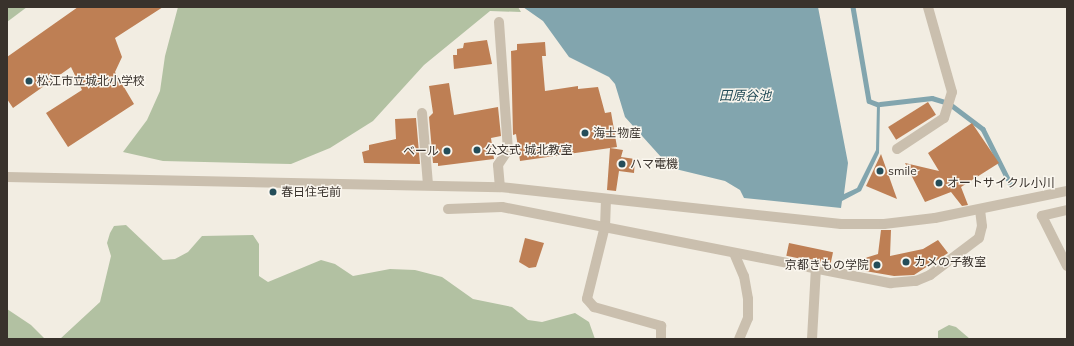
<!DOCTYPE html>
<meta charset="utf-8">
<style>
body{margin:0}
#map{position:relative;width:1074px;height:346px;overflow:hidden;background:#f2ede2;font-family:Mulish,"Noto Sans JP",sans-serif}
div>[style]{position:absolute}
.green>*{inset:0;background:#b2c1a2}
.water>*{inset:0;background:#82a5ae}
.stream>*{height:4.5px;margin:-2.25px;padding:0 2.25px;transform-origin:2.25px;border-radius:2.25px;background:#82a5ae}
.building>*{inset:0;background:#be7f54;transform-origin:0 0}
.minor>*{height:10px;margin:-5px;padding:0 5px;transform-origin:5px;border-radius:5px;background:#cabfae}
.dots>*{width:11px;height:11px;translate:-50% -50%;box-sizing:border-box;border:2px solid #faf6ee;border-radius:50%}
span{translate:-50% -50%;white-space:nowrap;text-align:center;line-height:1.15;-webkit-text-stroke:3px #faf6ee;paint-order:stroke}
.poi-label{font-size:12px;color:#39322c}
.left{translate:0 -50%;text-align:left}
.right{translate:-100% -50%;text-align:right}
.water-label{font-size:13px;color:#244d59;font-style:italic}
.frame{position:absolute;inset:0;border:8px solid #39322c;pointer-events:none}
</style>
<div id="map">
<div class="green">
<div style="clip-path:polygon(7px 7px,27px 7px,7px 22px)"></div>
<div style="clip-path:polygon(178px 7px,518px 7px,521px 12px,490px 11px,424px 65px,373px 121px,330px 148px,291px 164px,163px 161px,123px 152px,147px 120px,160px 91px,165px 56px)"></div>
<div style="clip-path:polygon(126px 225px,163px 260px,175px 259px,188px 252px,202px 236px,253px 235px,259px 244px,259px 276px,268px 282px,321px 260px,335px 264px,353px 276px,390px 269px,415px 270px,442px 277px,473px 299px,512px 307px,528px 320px,542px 322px,575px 313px,589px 322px,595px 339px,60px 339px,100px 302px,111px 256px,107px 243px,110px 233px,114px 226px)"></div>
<div style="clip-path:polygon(7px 309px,31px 325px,45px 339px,7px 339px)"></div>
<div style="clip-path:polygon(949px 325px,956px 327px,970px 339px,938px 339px,938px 331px)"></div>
</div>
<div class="water">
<div style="clip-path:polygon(523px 7px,818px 7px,848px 163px,844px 194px,857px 188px,876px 150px,877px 104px,880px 104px,879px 153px,861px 191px,842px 201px,841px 208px,744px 198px,740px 190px,725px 181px,659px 165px,661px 157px,625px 117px,615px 84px,609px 77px,569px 57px,543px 21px)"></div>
</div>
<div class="stream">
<div style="left:853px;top:7px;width:95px;rotate:80.3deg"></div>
<div style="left:869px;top:101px;width:9px;rotate:21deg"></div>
<div style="left:880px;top:104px;width:52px;rotate:-6.6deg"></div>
<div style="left:932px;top:98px;width:17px;rotate:17deg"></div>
<div style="left:950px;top:104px;width:41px;rotate:37.1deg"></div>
<div style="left:983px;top:129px;width:63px;rotate:63.4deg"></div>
</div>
<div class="building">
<div style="clip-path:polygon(78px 7px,163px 7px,115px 38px,122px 57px,115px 72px,134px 104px,68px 147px,46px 113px,82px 90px,71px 67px,13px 108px,7px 99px,7px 57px)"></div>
<div style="clip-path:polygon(487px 40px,492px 64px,454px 69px,453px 55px,457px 55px,457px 49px,463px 48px,464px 43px)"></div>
<div style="clip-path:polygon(545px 42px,546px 56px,542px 56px,545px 91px,578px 86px,578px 89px,598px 87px,605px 113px,611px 112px,617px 147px,520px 161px,516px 134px,513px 135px,511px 51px,517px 50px,517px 44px)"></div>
<div style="clip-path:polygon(449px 83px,454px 115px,498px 107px,501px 136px,491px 138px,494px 159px,438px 166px,438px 163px,433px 163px,429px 117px,433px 113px,429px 86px)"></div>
<div style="left:928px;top:102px;width:15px;height:47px;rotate:58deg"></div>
<div style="clip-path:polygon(416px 118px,420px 164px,364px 163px,362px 152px,369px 150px,369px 145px,396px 139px,395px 119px)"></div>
<div style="clip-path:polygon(972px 123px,999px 163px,961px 187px,968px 205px,962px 206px,951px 192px,925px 202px,905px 163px,939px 171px,928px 153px)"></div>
<div style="clip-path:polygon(610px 148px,623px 150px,621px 157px,635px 159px,634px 173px,619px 171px,616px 191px,607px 190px)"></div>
<div style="clip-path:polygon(881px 154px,897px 199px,866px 186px)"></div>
<div style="clip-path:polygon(881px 230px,891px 230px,890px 256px,923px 249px,938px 240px,948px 253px,914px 275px,894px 276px,865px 271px,865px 258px,878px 254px)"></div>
<div style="clip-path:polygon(525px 238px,544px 243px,536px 267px,529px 268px,519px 262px)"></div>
<div style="left:789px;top:243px;width:45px;height:13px;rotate:12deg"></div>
</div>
<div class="minor">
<div style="left:499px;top:22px;width:128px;rotate:86deg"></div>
<div style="left:508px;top:150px;width:18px;rotate:124deg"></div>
<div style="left:498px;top:165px;width:22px;rotate:85deg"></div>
<div style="left:422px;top:113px;width:72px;rotate:85.2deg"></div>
<div style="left:897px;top:149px;width:56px;rotate:-33.4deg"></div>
<div style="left:944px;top:118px;width:27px;rotate:-73deg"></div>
<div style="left:952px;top:92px;width:88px;rotate:-105.8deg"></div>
<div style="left:7px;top:177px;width:493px;rotate:1.2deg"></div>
<div style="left:500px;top:187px;width:343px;rotate:6.2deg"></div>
<div style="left:841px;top:224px;width:43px"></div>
<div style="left:884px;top:224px;width:51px;rotate:-6.7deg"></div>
<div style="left:935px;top:218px;width:135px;rotate:-11.6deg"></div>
<div style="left:606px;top:199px;width:27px;rotate:92deg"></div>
<div style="left:605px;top:226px;width:75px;rotate:103.9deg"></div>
<div style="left:587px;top:299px;width:11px;rotate:49deg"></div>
<div style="left:594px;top:307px;width:70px;rotate:15.8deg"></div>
<div style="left:661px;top:326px;width:13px;rotate:90deg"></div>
<div style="left:448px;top:209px;width:54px;rotate:-2.1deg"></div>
<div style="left:502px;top:207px;width:396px;rotate:11.1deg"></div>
<div style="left:891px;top:283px;width:25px;rotate:-5deg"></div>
<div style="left:916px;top:281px;width:15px;rotate:-23deg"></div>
<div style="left:930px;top:275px;width:61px;rotate:-37.1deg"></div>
<div style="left:979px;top:238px;width:12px;rotate:-76deg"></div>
<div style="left:982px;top:226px;width:16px;rotate:-97deg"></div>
<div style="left:1067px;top:210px;width:26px;rotate:167deg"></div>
<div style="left:1042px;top:216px;width:56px;rotate:63.4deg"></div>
<div style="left:734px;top:253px;width:25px;rotate:67deg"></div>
<div style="left:744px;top:276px;width:23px;rotate:80deg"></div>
<div style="left:748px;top:299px;width:19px;rotate:90deg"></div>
<div style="left:748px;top:318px;width:23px;rotate:113deg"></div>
<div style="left:812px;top:339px;width:71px;rotate:-86.8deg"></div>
</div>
<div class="dots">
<div style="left:29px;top:81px;background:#244d59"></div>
<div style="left:585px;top:133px;background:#244d59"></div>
<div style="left:477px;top:150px;background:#244d59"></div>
<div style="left:447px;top:151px;background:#244d59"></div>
<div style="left:622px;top:164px;background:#244d59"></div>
<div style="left:880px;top:171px;background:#244d59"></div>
<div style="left:939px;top:183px;background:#244d59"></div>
<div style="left:273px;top:192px;background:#244d59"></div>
<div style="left:906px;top:262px;background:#244d59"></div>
<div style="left:877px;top:265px;background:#244d59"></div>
</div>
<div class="poi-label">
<span class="left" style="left:37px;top:81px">松江市立城北小学校</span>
<span class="left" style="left:593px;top:133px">海士物産</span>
<span class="left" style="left:485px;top:150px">公文式 城北教室</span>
<span class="right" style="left:439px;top:151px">ベール</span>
<span class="left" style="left:630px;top:164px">ハマ電機</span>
<span class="left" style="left:888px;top:171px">smile</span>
<span class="left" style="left:947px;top:183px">オートサイクル小川</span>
<span class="left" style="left:281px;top:192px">春日住宅前</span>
<span class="left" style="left:914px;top:262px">カメの子教室</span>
<span class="right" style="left:869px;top:265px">京都きもの学院</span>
</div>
<div class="water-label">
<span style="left:745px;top:95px">田原谷池</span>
</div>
<div class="frame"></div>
</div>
